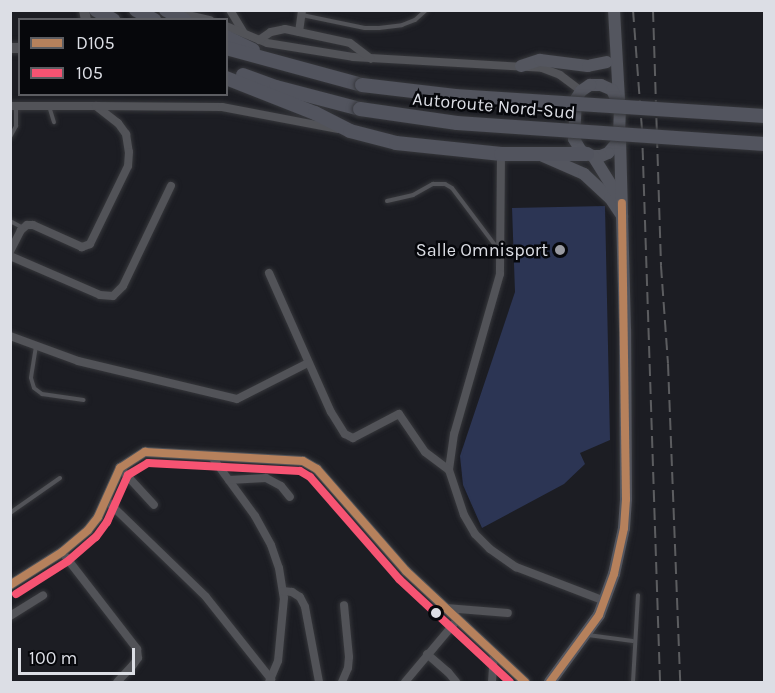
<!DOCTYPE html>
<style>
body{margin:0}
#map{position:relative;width:775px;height:693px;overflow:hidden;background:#1c1d23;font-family:Karla,sans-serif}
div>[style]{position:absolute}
.green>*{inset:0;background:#2c3554}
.roads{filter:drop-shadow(0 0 2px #36373b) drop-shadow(0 0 2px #36373b)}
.lane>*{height:4px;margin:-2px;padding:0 2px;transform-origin:2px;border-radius:2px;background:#525358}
.street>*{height:8px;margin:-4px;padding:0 4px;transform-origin:4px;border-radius:4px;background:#525358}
.secondary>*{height:10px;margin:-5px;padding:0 5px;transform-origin:5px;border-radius:5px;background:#525358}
.primary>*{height:12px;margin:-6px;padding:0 6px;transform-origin:6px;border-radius:6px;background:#54565f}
.highway>*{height:14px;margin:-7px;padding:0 7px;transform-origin:7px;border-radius:7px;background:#52545e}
.rail>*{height:2px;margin-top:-1px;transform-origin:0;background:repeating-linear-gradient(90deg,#5c5d60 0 12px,transparent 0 18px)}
.bridges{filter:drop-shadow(0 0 2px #36373b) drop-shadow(0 0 2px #36373b)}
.highway-bridge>*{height:14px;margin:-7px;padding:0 7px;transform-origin:7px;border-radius:7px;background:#52545e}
.bus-1>*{height:8px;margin:-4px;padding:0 4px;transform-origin:4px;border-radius:4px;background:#b6815c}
.bus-2>*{height:8px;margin:-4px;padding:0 4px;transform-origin:4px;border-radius:4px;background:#f65372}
.dots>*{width:16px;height:16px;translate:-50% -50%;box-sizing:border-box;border:3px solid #06070b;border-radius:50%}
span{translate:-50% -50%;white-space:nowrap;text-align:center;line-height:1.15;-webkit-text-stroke:5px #06070b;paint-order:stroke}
.street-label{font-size:18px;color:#dcdee5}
.poi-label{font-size:18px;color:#dcdee5}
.right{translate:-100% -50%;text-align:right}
.frame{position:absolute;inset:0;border:12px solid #dcdee5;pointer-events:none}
.legend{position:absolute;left:18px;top:18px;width:210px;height:78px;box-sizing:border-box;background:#06070b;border:2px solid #5c5d62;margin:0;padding:8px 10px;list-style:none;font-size:18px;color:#dcdee5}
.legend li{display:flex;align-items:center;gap:12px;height:30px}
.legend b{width:30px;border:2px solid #5c5d62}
.scale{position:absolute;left:18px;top:648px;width:117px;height:27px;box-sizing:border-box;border:3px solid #dcdee5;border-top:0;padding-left:8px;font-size:18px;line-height:21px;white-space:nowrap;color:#dcdee5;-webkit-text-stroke:4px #06070b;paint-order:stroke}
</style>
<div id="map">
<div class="green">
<div style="clip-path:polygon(605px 206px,610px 440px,580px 453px,585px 464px,564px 484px,482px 528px,463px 485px,460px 456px,515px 292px,512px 208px)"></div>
</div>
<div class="roads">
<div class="lane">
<div style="left:302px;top:15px;width:64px;rotate:11.7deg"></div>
<div style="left:365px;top:28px;width:14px"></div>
<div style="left:379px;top:28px;width:23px;rotate:-7deg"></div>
<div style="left:402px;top:25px;width:14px;rotate:-21deg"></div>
<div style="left:415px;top:20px;width:15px;rotate:-42deg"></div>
<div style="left:49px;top:106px;width:17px;rotate:73deg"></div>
<div style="left:10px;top:137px;width:13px;rotate:-61deg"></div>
<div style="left:16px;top:126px;width:20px;rotate:-90deg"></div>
<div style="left:387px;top:201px;width:27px;rotate:-13deg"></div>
<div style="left:413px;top:195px;width:23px;rotate:-29deg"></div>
<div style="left:433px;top:184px;width:12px"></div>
<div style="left:445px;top:184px;width:8px;rotate:30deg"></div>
<div style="left:452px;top:188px;width:76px;rotate:53deg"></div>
<div style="left:10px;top:221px;width:15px;rotate:28deg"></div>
<div style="left:36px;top:346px;width:32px;rotate:99deg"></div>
<div style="left:31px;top:378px;width:10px;rotate:73deg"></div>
<div style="left:34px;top:388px;width:10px;rotate:37deg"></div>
<div style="left:42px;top:394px;width:42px;rotate:8.1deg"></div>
<div style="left:10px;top:513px;width:61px;rotate:-35deg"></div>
<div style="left:588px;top:635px;width:45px;rotate:7.6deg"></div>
<div style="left:633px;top:682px;width:87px;rotate:-86.7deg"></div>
</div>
<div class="street">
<div style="left:230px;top:10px;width:27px;rotate:59deg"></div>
<div style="left:179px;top:13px;width:32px;rotate:13deg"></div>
<div style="left:226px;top:26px;width:44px;rotate:22.5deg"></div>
<div style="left:267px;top:43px;width:87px;rotate:9.2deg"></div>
<div style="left:353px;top:57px;width:189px;rotate:3.3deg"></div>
<div style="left:542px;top:68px;width:19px;rotate:21deg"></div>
<div style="left:560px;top:75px;width:26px;rotate:37deg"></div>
<div style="left:299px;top:32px;width:22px;rotate:-82deg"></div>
<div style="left:259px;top:40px;width:14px;rotate:-34deg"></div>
<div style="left:271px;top:32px;width:14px;rotate:-12deg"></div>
<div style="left:285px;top:29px;width:66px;rotate:12.2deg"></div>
<div style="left:350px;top:43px;width:26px;rotate:37deg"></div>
<div style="left:10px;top:106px;width:86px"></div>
<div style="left:96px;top:106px;width:28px;rotate:38deg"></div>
<div style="left:118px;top:123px;width:14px;rotate:54deg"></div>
<div style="left:126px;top:134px;width:18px;rotate:81deg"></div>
<div style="left:129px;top:152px;width:14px;rotate:94deg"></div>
<div style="left:128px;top:166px;width:87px;rotate:116deg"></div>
<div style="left:90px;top:244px;width:9px;rotate:159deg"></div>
<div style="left:82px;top:247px;width:54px;rotate:-155.8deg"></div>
<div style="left:33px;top:225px;width:6px;rotate:180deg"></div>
<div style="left:27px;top:225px;width:8px;rotate:140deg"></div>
<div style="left:21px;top:230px;width:25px;rotate:117deg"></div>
<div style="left:96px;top:106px;width:126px;rotate:0.5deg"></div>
<div style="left:222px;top:107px;width:117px;rotate:10.8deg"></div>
<div style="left:501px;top:154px;width:120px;rotate:90.5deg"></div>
<div style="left:500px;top:274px;width:166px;rotate:106deg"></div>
<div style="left:454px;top:434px;width:36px;rotate:98deg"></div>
<div style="left:449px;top:470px;width:47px;rotate:71.6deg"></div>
<div style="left:464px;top:515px;width:22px;rotate:60deg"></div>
<div style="left:475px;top:534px;width:21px;rotate:45deg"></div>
<div style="left:490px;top:549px;width:32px;rotate:35deg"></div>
<div style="left:516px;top:567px;width:95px;rotate:20.9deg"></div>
<div style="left:10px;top:256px;width:98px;rotate:23.4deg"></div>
<div style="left:100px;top:295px;width:13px;rotate:4deg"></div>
<div style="left:113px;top:296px;width:14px;rotate:-45deg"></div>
<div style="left:123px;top:286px;width:111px;rotate:-64.4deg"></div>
<div style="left:269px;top:273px;width:152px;rotate:66deg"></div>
<div style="left:331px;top:412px;width:26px;rotate:58deg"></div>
<div style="left:345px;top:434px;width:9px;rotate:27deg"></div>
<div style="left:353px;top:438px;width:52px;rotate:-27.6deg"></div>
<div style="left:399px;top:414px;width:46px;rotate:55.6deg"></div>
<div style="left:425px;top:452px;width:30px;rotate:37deg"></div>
<div style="left:10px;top:336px;width:72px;rotate:20.2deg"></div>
<div style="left:78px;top:361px;width:163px;rotate:13.4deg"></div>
<div style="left:237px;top:399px;width:80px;rotate:-26.9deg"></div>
<div style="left:212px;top:457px;width:73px;rotate:53.9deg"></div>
<div style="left:255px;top:516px;width:33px;rotate:61deg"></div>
<div style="left:271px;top:545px;width:24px;rotate:71deg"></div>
<div style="left:279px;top:568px;width:30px;rotate:81deg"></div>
<div style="left:284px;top:598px;width:63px;rotate:95.4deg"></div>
<div style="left:278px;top:661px;width:23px;rotate:113deg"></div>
<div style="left:120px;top:468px;width:50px;rotate:47.4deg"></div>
<div style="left:229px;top:480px;width:37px;rotate:-3deg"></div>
<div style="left:266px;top:478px;width:17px;rotate:28deg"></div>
<div style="left:281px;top:486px;width:14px;rotate:51deg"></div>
<div style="left:106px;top:500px;width:139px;rotate:44.1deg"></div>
<div style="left:206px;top:597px;width:105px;rotate:51.6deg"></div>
<div style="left:62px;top:552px;width:123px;rotate:52.3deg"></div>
<div style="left:137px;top:649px;width:9px;rotate:84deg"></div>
<div style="left:138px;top:658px;width:9px;rotate:126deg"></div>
<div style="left:133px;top:665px;width:23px;rotate:133deg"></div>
<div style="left:283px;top:591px;width:9px;rotate:6deg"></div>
<div style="left:292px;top:592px;width:9px;rotate:32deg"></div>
<div style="left:300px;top:597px;width:11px;rotate:63deg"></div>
<div style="left:305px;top:607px;width:76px;rotate:79.4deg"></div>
<div style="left:446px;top:608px;width:62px;rotate:4.6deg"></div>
<div style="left:10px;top:616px;width:39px;rotate:-32deg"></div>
<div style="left:427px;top:654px;width:28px;rotate:41deg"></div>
<div style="left:448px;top:672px;width:13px;rotate:51deg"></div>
<div style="left:342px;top:682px;width:15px;rotate:-67deg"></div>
<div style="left:348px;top:668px;width:11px;rotate:-85deg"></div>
<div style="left:349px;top:657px;width:52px;rotate:-95.5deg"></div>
<div style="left:405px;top:682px;width:81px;rotate:-50deg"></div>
<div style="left:492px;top:682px;width:27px;rotate:-86deg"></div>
</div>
<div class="secondary">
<div style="left:84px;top:10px;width:10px;rotate:79deg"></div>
<div style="left:10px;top:48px;width:10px"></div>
<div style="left:10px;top:585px;width:62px;rotate:-32.4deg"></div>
<div style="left:62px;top:552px;width:34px;rotate:-40deg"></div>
<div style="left:88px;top:530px;width:16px;rotate:-52deg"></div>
<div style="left:98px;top:517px;width:54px;rotate:-65.8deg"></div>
<div style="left:120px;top:468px;width:30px;rotate:-33deg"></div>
<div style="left:145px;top:452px;width:158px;rotate:3.3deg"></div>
<div style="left:303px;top:461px;width:16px;rotate:30deg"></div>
<div style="left:317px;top:469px;width:135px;rotate:48.9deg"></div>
<div style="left:406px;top:571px;width:163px;rotate:43deg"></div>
</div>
<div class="primary">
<div style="left:614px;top:10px;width:89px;rotate:86.8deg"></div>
<div style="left:521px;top:66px;width:20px;rotate:-18deg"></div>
<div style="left:540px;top:60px;width:48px;rotate:7.1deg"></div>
<div style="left:588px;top:66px;width:19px;rotate:-12deg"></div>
<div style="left:590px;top:85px;width:11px"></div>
<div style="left:601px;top:85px;width:12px;rotate:24deg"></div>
<div style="left:612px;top:90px;width:19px;rotate:65deg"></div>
<div style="left:620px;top:107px;width:33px;rotate:92deg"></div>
<div style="left:619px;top:140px;width:17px;rotate:130deg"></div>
<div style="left:608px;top:153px;width:8px;rotate:157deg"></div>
<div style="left:601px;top:156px;width:8px;rotate:180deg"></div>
<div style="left:593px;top:156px;width:13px;rotate:-157deg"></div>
<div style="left:581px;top:151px;width:14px;rotate:-120deg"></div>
<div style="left:574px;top:139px;width:40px;rotate:-87.1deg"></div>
<div style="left:576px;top:99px;width:9px;rotate:-58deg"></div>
<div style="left:581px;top:91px;width:11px;rotate:-34deg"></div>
<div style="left:543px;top:156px;width:45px;rotate:23.7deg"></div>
<div style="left:584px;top:174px;width:35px;rotate:43deg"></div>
<div style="left:610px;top:198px;width:22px;rotate:56deg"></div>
<div style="left:593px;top:156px;width:51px;rotate:57.9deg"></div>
<div style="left:550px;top:682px;width:83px;rotate:-53.8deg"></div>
<div style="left:599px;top:615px;width:44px;rotate:-69.9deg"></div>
<div style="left:614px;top:574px;width:47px;rotate:-77.7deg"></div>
<div style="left:624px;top:528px;width:29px;rotate:-86deg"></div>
<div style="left:626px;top:499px;width:170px;rotate:-90.3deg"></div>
<div style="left:625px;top:329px;width:197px;rotate:-91.5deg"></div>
</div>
<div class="highway">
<div style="left:96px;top:10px;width:20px;rotate:30deg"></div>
<div style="left:136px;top:10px;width:21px;rotate:29deg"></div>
<div style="left:166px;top:10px;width:21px;rotate:29deg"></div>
<div style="left:226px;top:37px;width:30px;rotate:26deg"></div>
<div style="left:226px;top:48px;width:141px;rotate:15.2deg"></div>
<div style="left:243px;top:75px;width:35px;rotate:20deg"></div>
<div style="left:276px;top:87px;width:87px;rotate:14.7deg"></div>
<div style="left:226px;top:78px;width:96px;rotate:21.5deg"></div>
<div style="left:315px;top:113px;width:39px;rotate:27deg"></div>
<div style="left:350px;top:131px;width:48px;rotate:14.6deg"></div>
<div style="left:396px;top:143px;width:106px;rotate:6deg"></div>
<div style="left:501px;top:154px;width:86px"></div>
</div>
</div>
<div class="rail">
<div style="left:633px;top:10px;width:120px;rotate:85.7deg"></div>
<div style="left:642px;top:130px;width:552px;rotate:88.13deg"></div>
<div style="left:653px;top:10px;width:256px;rotate:88.2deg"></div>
<div style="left:661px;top:266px;width:98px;rotate:85.9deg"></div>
<div style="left:668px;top:364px;width:318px;rotate:87.8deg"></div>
</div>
<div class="bridges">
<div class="highway-bridge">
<div style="left:362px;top:85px;width:94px;rotate:6.7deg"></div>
<div style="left:455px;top:96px;width:310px;rotate:3.7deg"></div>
<div style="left:360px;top:109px;width:98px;rotate:8.2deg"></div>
<div style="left:457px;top:123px;width:308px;rotate:3.9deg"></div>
</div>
</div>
<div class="bus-1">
<div style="left:10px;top:585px;width:62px;rotate:-32.4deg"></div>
<div style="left:62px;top:552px;width:34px;rotate:-40deg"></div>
<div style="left:88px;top:530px;width:16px;rotate:-52deg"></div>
<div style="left:98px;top:517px;width:54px;rotate:-65.8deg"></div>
<div style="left:120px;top:468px;width:30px;rotate:-33deg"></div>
<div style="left:145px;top:452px;width:158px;rotate:3.3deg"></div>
<div style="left:303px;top:461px;width:16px;rotate:30deg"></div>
<div style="left:317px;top:469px;width:135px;rotate:48.9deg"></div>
<div style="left:406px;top:571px;width:163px;rotate:43deg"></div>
<div style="left:550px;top:682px;width:83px;rotate:-53.8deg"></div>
<div style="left:599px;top:615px;width:44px;rotate:-69.9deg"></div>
<div style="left:614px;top:574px;width:47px;rotate:-77.7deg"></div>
<div style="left:624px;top:528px;width:29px;rotate:-86deg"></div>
<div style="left:626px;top:499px;width:296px;rotate:-90.8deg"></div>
</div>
<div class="bus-2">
<div style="left:16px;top:594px;width:62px;rotate:-32.4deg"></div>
<div style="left:68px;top:561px;width:37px;rotate:-41deg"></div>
<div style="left:96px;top:537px;width:19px;rotate:-54deg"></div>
<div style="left:107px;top:522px;width:51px;rotate:-65.9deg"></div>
<div style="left:128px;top:475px;width:23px;rotate:-31deg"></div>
<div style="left:148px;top:463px;width:152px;rotate:3deg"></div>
<div style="left:300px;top:471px;width:12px;rotate:31deg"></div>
<div style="left:310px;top:477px;width:135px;rotate:48.9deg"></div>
<div style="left:399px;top:579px;width:151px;rotate:42.9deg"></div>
</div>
<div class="dots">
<div style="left:560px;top:250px;background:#999aa1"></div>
<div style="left:436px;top:613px;background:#dcdee5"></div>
</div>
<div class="street-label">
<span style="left:494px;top:106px;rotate:5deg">Autoroute Nord-Sud</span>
</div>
<div class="poi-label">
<span class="right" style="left:548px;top:250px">Salle Omnisport</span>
</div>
<div class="frame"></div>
<ul class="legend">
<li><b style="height:8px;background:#b6815c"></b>D105</li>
<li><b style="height:8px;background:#f65372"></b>105</li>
</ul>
<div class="scale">100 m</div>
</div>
